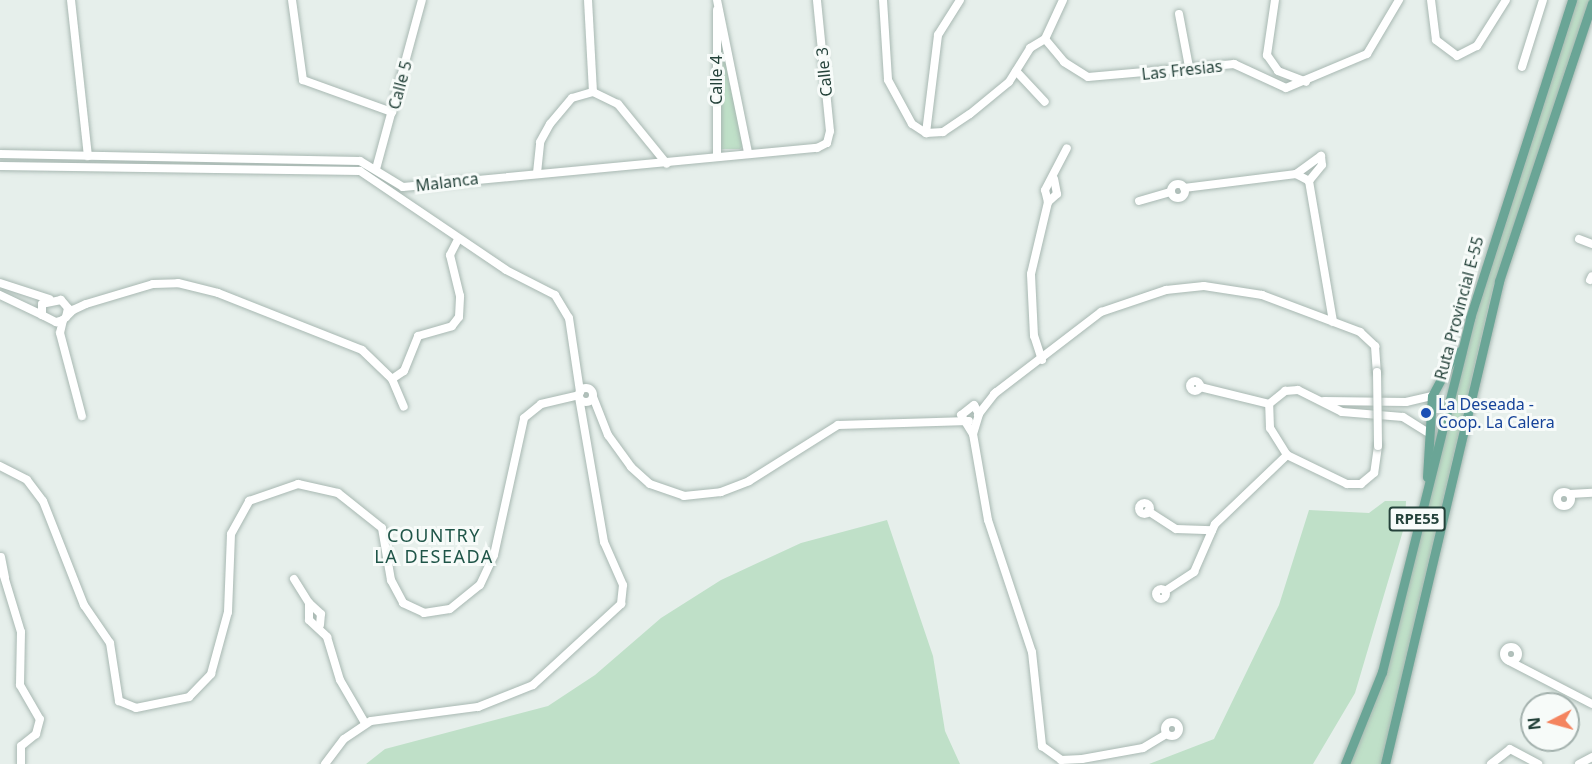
<!DOCTYPE html>
<style>
body{margin:0}
#map{position:relative;width:1592px;height:764px;overflow:hidden;background:#e6efeb;font-family:"Noto Sans",sans-serif}
div>[style]{position:absolute}
.green>*{inset:0;background:#bfe0c8}
.roads{filter:drop-shadow(0 0 2px #a8b8b2) drop-shadow(0 0 2px #a8b8b2)}
.minor>*{height:8px;margin:-4px;padding:0 4px;transform-origin:4px;border-radius:4px;background:#fff}
.minor>.ring{margin:-4px;padding:0;box-sizing:content-box;background:none;border:8px solid #fff;border-radius:50%}
.major>*{height:9px;margin:-4.5px;padding:0 4.5px;transform-origin:4.5px;border-radius:4.5px;background:#6aa596}
.bridges{filter:drop-shadow(0 0 2px #a8b8b2) drop-shadow(0 0 2px #a8b8b2)}
.minor-bridge>*{height:8px;margin:-4px;padding:0 4px;transform-origin:4px;border-radius:4px;background:#fff}
.dots>*{width:16px;height:16px;translate:-50% -50%;box-sizing:border-box;border:3px solid #f7fbf9;border-radius:50%}
span{translate:-50% -50%;white-space:nowrap;text-align:center;line-height:1.15;-webkit-text-stroke:6px #f7fbf9;paint-order:stroke}
.shield-label span{padding:2px 4px;background:#f7fbf9;border:2px solid;border-radius:4px;-webkit-text-stroke-width:0}
.shield-label{font-size:15px;color:#24423a;font-weight:700}
.street-label{font-size:16px;color:#24423a}
.transit-label{font-size:16px;color:#164399}
.left{translate:0 -50%;text-align:left}
.neighbourhood-label{font-size:18px;color:#1f5548;letter-spacing:1.5px}
.north{position:absolute;left:1520px;top:692px;width:60px;height:60px;box-sizing:border-box;background:#f7fbf9;border:2px solid #a3b1ad;border-radius:50%;rotate:264deg;font-size:16px;font-weight:700;line-height:24px;text-align:center;color:#24423a}
.north::after{content:'';display:block;margin:auto;width:21px;height:27px;background:#f4845f;clip-path:polygon(50% 0,100% 100%,50% 72%,0 100%)}
</style>
<div id="map">
<div class="green">
<div style="clip-path:polygon(1576px 0,1589px 0,1493px 287px,1381px 764px,1350px 764px,1393px 648px,1473px 320px)"></div>
<div style="clip-path:polygon(719px 29px,744px 145px,740px 149px,721px 149px)"></div>
<div style="clip-path:polygon(1385px 501px,1406px 501px,1405px 524px,1355px 693px,1313px 764px,1149px 764px,1214px 739px,1279px 605px,1309px 510px,1369px 513px)"></div>
<div style="clip-path:polygon(887px 520px,933px 656px,945px 731px,960px 764px,366px 764px,385px 749px,548px 706px,595px 675px,661px 618px,721px 580px,801px 543px)"></div>
</div>
<div class="roads">
<div class="minor">
<div style="left:71px;top:0;width:157px;rotate:83.8deg"></div>
<div style="left:292px;top:0;width:81px;rotate:82.2deg"></div>
<div style="left:303px;top:80px;width:95px;rotate:19.8deg"></div>
<div style="left:588px;top:0;width:92px;rotate:86.9deg"></div>
<div style="left:717px;top:0;width:155px;rotate:78.5deg"></div>
<div style="left:883px;top:0;width:80px;rotate:86.4deg"></div>
<div style="left:888px;top:80px;width:50px;rotate:61.4deg"></div>
<div style="left:912px;top:124px;width:17px;rotate:33deg"></div>
<div style="left:926px;top:133px;width:17px;rotate:-3deg"></div>
<div style="left:943px;top:132px;width:32px;rotate:-34deg"></div>
<div style="left:970px;top:114px;width:50px;rotate:-39.4deg"></div>
<div style="left:1009px;top:82px;width:40px;rotate:-58deg"></div>
<div style="left:1030px;top:48px;width:17px;rotate:-31deg"></div>
<div style="left:1275px;top:0;width:56px;rotate:98.3deg"></div>
<div style="left:1267px;top:55px;width:19px;rotate:55deg"></div>
<div style="left:1278px;top:71px;width:30px;rotate:21deg"></div>
<div style="left:1431px;top:0;width:40px;rotate:82.9deg"></div>
<div style="left:1436px;top:40px;width:26px;rotate:37deg"></div>
<div style="left:1457px;top:56px;width:22px;rotate:-27deg"></div>
<div style="left:1477px;top:46px;width:54px;rotate:-57.8deg"></div>
<div style="left:1179px;top:14px;width:54px;rotate:79.3deg"></div>
<div style="left:1045px;top:39px;width:30px;rotate:50deg"></div>
<div style="left:1064px;top:62px;width:28px;rotate:32deg"></div>
<div style="left:1088px;top:77px;width:147px;rotate:-5.1deg"></div>
<div style="left:1234px;top:64px;width:57px;rotate:24.8deg"></div>
<div style="left:1286px;top:88px;width:88px;rotate:-22.8deg"></div>
<div style="left:1367px;top:54px;width:63px;rotate:-59.3deg"></div>
<div style="left:1045px;top:39px;width:43px;rotate:-65.2deg"></div>
<div style="left:1522px;top:67px;width:70px;rotate:-72.6deg"></div>
<div style="left:1016px;top:71px;width:42px;rotate:46.9deg"></div>
<div style="left:926px;top:133px;width:99px;rotate:-83deg"></div>
<div style="left:938px;top:35px;width:41px;rotate:-57.8deg"></div>
<div style="left:0;top:154px;width:360px;rotate:1.1deg"></div>
<div style="left:360px;top:161px;width:50px;rotate:31.2deg"></div>
<div style="left:403px;top:187px;width:416px;rotate:-5.4deg"></div>
<div style="left:817px;top:148px;width:11px;rotate:-27deg"></div>
<div style="left:827px;top:143px;width:12px;rotate:-76deg"></div>
<div style="left:830px;top:131px;width:132px;rotate:-95.7deg"></div>
<div style="left:717px;top:155px;width:145px;rotate:-90deg"></div>
<div style="left:0;top:166px;width:360px;rotate:0.8deg"></div>
<div style="left:360px;top:171px;width:176px;rotate:34.1deg"></div>
<div style="left:506px;top:270px;width:55px;rotate:27deg"></div>
<div style="left:555px;top:295px;width:27px;rotate:59deg"></div>
<div style="left:569px;top:318px;width:75px;rotate:81.5deg"></div>
<div style="left:376px;top:169px;width:175px;rotate:-74.8deg"></div>
<div style="left:537px;top:173px;width:31px;rotate:-84deg"></div>
<div style="left:540px;top:142px;width:21px;rotate:-61deg"></div>
<div style="left:550px;top:124px;width:34px;rotate:-50deg"></div>
<div style="left:572px;top:98px;width:22px;rotate:-16deg"></div>
<div style="left:593px;top:92px;width:28px;rotate:26deg"></div>
<div style="left:618px;top:104px;width:77px;rotate:50.8deg"></div>
<div style="left:1296px;top:174px;width:31px;rotate:-36deg"></div>
<div style="left:1321px;top:156px;width:9px;rotate:84deg"></div>
<div style="left:1322px;top:165px;width:21px;rotate:129deg"></div>
<div class="ring" style="left:1171px;top:184px;width:6px;height:6px"></div>
<div style="left:1184px;top:188px;width:113px;rotate:-7.1deg"></div>
<div style="left:1296px;top:174px;width:15px;rotate:28deg"></div>
<div style="left:1309px;top:181px;width:143px;rotate:80.3deg"></div>
<div style="left:1139px;top:201px;width:33px;rotate:-16deg"></div>
<div style="left:1048px;top:202px;width:12px;rotate:-42deg"></div>
<div style="left:1057px;top:194px;width:15px;rotate:-101deg"></div>
<div style="left:1579px;top:239px;width:14px;rotate:21deg"></div>
<div style="left:1590px;top:280px;width:4px;rotate:-63deg"></div>
<div style="left:0;top:283px;width:52px;rotate:18.1deg"></div>
<div style="left:0;top:295px;width:47px;rotate:25.5deg"></div>
<div style="left:66px;top:317px;width:9px;rotate:-77deg"></div>
<div style="left:68px;top:308px;width:11px;rotate:-131deg"></div>
<div style="left:61px;top:300px;width:19px;rotate:168deg"></div>
<div style="left:42px;top:304px;width:11px;rotate:90deg"></div>
<div style="left:42px;top:315px;width:16px;rotate:27deg"></div>
<div style="left:56px;top:322px;width:7px;rotate:-16deg"></div>
<div style="left:63px;top:320px;width:14px;rotate:-45deg"></div>
<div style="left:73px;top:310px;width:14px;rotate:-25deg"></div>
<div style="left:86px;top:304px;width:70px;rotate:-16.6deg"></div>
<div style="left:153px;top:284px;width:25px;rotate:-2deg"></div>
<div style="left:178px;top:283px;width:41px;rotate:14deg"></div>
<div style="left:218px;top:293px;width:155px;rotate:21.6deg"></div>
<div style="left:362px;top:350px;width:42px;rotate:44deg"></div>
<div style="left:392px;top:379px;width:14px;rotate:-34deg"></div>
<div style="left:404px;top:371px;width:38px;rotate:-68deg"></div>
<div style="left:418px;top:336px;width:35px;rotate:-16deg"></div>
<div style="left:452px;top:326px;width:11px;rotate:-52deg"></div>
<div style="left:459px;top:317px;width:21px;rotate:-87deg"></div>
<div style="left:460px;top:296px;width:42px;rotate:-103.7deg"></div>
<div style="left:450px;top:255px;width:18px;rotate:-63deg"></div>
<div style="left:63px;top:320px;width:13px;rotate:103deg"></div>
<div style="left:60px;top:333px;width:86px;rotate:75.2deg"></div>
<div style="left:1042px;top:360px;width:25px;rotate:-108deg"></div>
<div style="left:1034px;top:336px;width:62px;rotate:-92.8deg"></div>
<div style="left:1031px;top:274px;width:74px;rotate:-76.7deg"></div>
<div style="left:1048px;top:202px;width:12px;rotate:-104deg"></div>
<div style="left:1045px;top:190px;width:47px;rotate:-62.4deg"></div>
<div style="left:392px;top:379px;width:30px;rotate:67deg"></div>
<div class="ring" style="left:1190px;top:381px;width:2px;height:2px"></div>
<div style="left:1200px;top:387px;width:71px;rotate:13.8deg"></div>
<div class="ring" style="left:579px;top:388px;width:6px;height:6px"></div>
<div style="left:994px;top:394px;width:135px;rotate:-37.5deg"></div>
<div style="left:1101px;top:312px;width:69px;rotate:-18.7deg"></div>
<div style="left:1166px;top:290px;width:38px;rotate:-6deg"></div>
<div style="left:1204px;top:286px;width:59px;rotate:8.8deg"></div>
<div style="left:1262px;top:295px;width:105px;rotate:20.7deg"></div>
<div style="left:1360px;top:332px;width:21px;rotate:43deg"></div>
<div style="left:1375px;top:346px;width:26px;rotate:86deg"></div>
<div style="left:593px;top:397px;width:41px;rotate:68.5deg"></div>
<div style="left:608px;top:435px;width:39px;rotate:54deg"></div>
<div style="left:631px;top:467px;width:25px;rotate:42deg"></div>
<div style="left:650px;top:484px;width:36px;rotate:19deg"></div>
<div style="left:684px;top:496px;width:37px;rotate:-6deg"></div>
<div style="left:721px;top:492px;width:30px;rotate:-21deg"></div>
<div style="left:749px;top:481px;width:105px;rotate:-32.2deg"></div>
<div style="left:838px;top:425px;width:131px;rotate:-1.7deg"></div>
<div style="left:1324px;top:401px;width:82px;rotate:0.7deg"></div>
<div style="left:1406px;top:402px;width:27px;rotate:-13deg"></div>
<div style="left:978px;top:415px;width:29px;rotate:-52deg"></div>
<div style="left:973px;top:434px;width:21px;rotate:-73deg"></div>
<div style="left:979px;top:414px;width:10px;rotate:-119deg"></div>
<div style="left:974px;top:405px;width:16px;rotate:142deg"></div>
<div style="left:961px;top:415px;width:22px;rotate:58deg"></div>
<div style="left:973px;top:434px;width:87px;rotate:80.1deg"></div>
<div style="left:988px;top:520px;width:139px;rotate:71.6deg"></div>
<div style="left:1032px;top:652px;width:95px;rotate:83.9deg"></div>
<div style="left:1042px;top:746px;width:24px;rotate:36deg"></div>
<div style="left:1061px;top:760px;width:21px;rotate:-3deg"></div>
<div style="left:1082px;top:759px;width:62px;rotate:-10.2deg"></div>
<div style="left:1143px;top:748px;width:27px;rotate:-31deg"></div>
<div style="left:1378px;top:446px;width:27px;rotate:98deg"></div>
<div style="left:1374px;top:473px;width:17px;rotate:140deg"></div>
<div style="left:1361px;top:484px;width:14px;rotate:180deg"></div>
<div style="left:1347px;top:484px;width:67px;rotate:-154.2deg"></div>
<div style="left:1287px;top:455px;width:32px;rotate:-122deg"></div>
<div style="left:1270px;top:428px;width:24px;rotate:-92deg"></div>
<div style="left:1269px;top:404px;width:21px;rotate:-39deg"></div>
<div style="left:1285px;top:391px;width:13px;rotate:-4deg"></div>
<div style="left:1298px;top:390px;width:49px;rotate:26.6deg"></div>
<div style="left:1342px;top:412px;width:61px;rotate:4.7deg"></div>
<div style="left:1403px;top:417px;width:28px;rotate:32deg"></div>
<div style="left:0;top:466px;width:30px;rotate:27deg"></div>
<div style="left:27px;top:480px;width:26px;rotate:53deg"></div>
<div style="left:43px;top:501px;width:112px;rotate:68.5deg"></div>
<div style="left:84px;top:605px;width:46px;rotate:55.6deg"></div>
<div style="left:110px;top:643px;width:59px;rotate:81.2deg"></div>
<div style="left:119px;top:701px;width:18px;rotate:22deg"></div>
<div style="left:136px;top:708px;width:54px;rotate:-11.7deg"></div>
<div style="left:189px;top:697px;width:32px;rotate:-46deg"></div>
<div style="left:211px;top:674px;width:64px;rotate:-74.7deg"></div>
<div style="left:228px;top:612px;width:78px;rotate:-87.8deg"></div>
<div style="left:231px;top:534px;width:38px;rotate:-61deg"></div>
<div style="left:249px;top:501px;width:52px;rotate:-19.1deg"></div>
<div style="left:298px;top:484px;width:41px;rotate:12.7deg"></div>
<div style="left:338px;top:493px;width:56px;rotate:38.5deg"></div>
<div style="left:382px;top:528px;width:53px;rotate:80.2deg"></div>
<div style="left:391px;top:580px;width:26px;rotate:62deg"></div>
<div style="left:403px;top:603px;width:23px;rotate:25deg"></div>
<div style="left:424px;top:613px;width:26px;rotate:-9deg"></div>
<div style="left:450px;top:609px;width:38px;rotate:-39deg"></div>
<div style="left:480px;top:585px;width:33px;rotate:-65deg"></div>
<div style="left:494px;top:555px;width:140px;rotate:-77.6deg"></div>
<div style="left:524px;top:418px;width:22px;rotate:-39deg"></div>
<div style="left:541px;top:404px;width:39px;rotate:-13deg"></div>
<div class="ring" style="left:1557px;top:492px;width:6px;height:6px"></div>
<div style="left:1570px;top:494px;width:22px;rotate:-3deg"></div>
<div class="ring" style="left:1138.5px;top:502.5px;width:3px;height:3px"></div>
<div style="left:1148px;top:511px;width:33px;rotate:33deg"></div>
<div style="left:1176px;top:529px;width:36px;rotate:2deg"></div>
<div style="left:1px;top:557px;width:21px;rotate:79deg"></div>
<div style="left:0;top:563px;width:72px;rotate:73.1deg"></div>
<div style="left:21px;top:632px;width:53px;rotate:91.1deg"></div>
<div style="left:20px;top:685px;width:39px;rotate:60deg"></div>
<div style="left:40px;top:719px;width:16px;rotate:105deg"></div>
<div style="left:36px;top:734px;width:19px;rotate:141deg"></div>
<div style="left:21px;top:746px;width:18px;rotate:90deg"></div>
<div style="left:294px;top:579px;width:28px;rotate:58deg"></div>
<div class="ring" style="left:1156px;top:589px;width:2px;height:2px"></div>
<div style="left:1165px;top:591px;width:35px;rotate:-33deg"></div>
<div style="left:1194px;top:572px;width:52px;rotate:-66.4deg"></div>
<div style="left:1215px;top:524px;width:100px;rotate:-43.8deg"></div>
<div style="left:320px;top:625px;width:11px;rotate:-85deg"></div>
<div style="left:321px;top:614px;width:16px;rotate:-137deg"></div>
<div style="left:309px;top:603px;width:17px;rotate:90deg"></div>
<div style="left:309px;top:620px;width:25px;rotate:43deg"></div>
<div style="left:327px;top:637px;width:45px;rotate:73.2deg"></div>
<div style="left:340px;top:680px;width:50px;rotate:59.8deg"></div>
<div class="ring" style="left:1504px;top:647px;width:6px;height:6px"></div>
<div style="left:1509px;top:661px;width:93px;rotate:27.4deg"></div>
<div class="ring" style="left:1165px;top:722px;width:6px;height:6px"></div>
<div style="left:325px;top:764px;width:31px;rotate:-53deg"></div>
<div style="left:344px;top:739px;width:32px;rotate:-34deg"></div>
<div style="left:371px;top:721px;width:108px;rotate:-7.5deg"></div>
<div style="left:478px;top:707px;width:59px;rotate:-21.8deg"></div>
<div style="left:533px;top:685px;width:120px;rotate:-42.6deg"></div>
<div style="left:621px;top:604px;width:19px;rotate:-84deg"></div>
<div style="left:623px;top:585px;width:47px;rotate:-113.8deg"></div>
<div style="left:604px;top:542px;width:146px;rotate:-99.8deg"></div>
<div style="left:1491px;top:764px;width:24px;rotate:-38deg"></div>
<div style="left:1510px;top:749px;width:32px;rotate:28deg"></div>
<div style="left:1579px;top:764px;width:15px;rotate:-28deg"></div>
</div>
<div class="major">
<div style="left:1427px;top:477px;width:81px;rotate:-86.5deg"></div>
<div style="left:1432px;top:396px;width:51px;rotate:-61.9deg"></div>
<div style="left:1345px;top:764px;width:99px;rotate:-68.1deg"></div>
<div style="left:1382px;top:672px;width:365px;rotate:-76deg"></div>
<div style="left:1470px;top:318px;width:334px;rotate:-72.2deg"></div>
<div style="left:1385px;top:764px;width:496px;rotate:-76.7deg"></div>
<div style="left:1499px;top:281px;width:293px;rotate:-71.5deg"></div>
</div>
</div>
<div class="bridges">
<div class="minor-bridge">
<div style="left:1377px;top:372px;width:74px;rotate:89.2deg"></div>
</div>
</div>
<div class="dots">
<div style="left:1426px;top:413px;background:#1a4fb4"></div>
</div>
<div class="shield-label">
<span style="left:1417px;top:519px">RPE55</span>
</div>
<div class="street-label">
<span style="left:1182px;top:70px;rotate:-6deg">Las Fresias</span>
<span style="left:824px;top:72px;rotate:-96deg">Calle 3</span>
<span style="left:716px;top:80px;rotate:-90deg">Calle 4</span>
<span style="left:400px;top:85px;rotate:-75deg">Calle 5</span>
<span style="left:447px;top:182px;rotate:-7deg">Malanca</span>
<span style="left:1459px;top:308px;rotate:-75deg">Ruta Provincial E-55</span>
</div>
<div class="transit-label">
<span class="left" style="left:1438px;top:413px">La Deseada -<br>Coop. La Calera</span>
</div>
<div class="neighbourhood-label">
<span style="left:434px;top:546px">COUNTRY<br>LA DESEADA</span>
</div>
<div class="north">N</div>
</div>
